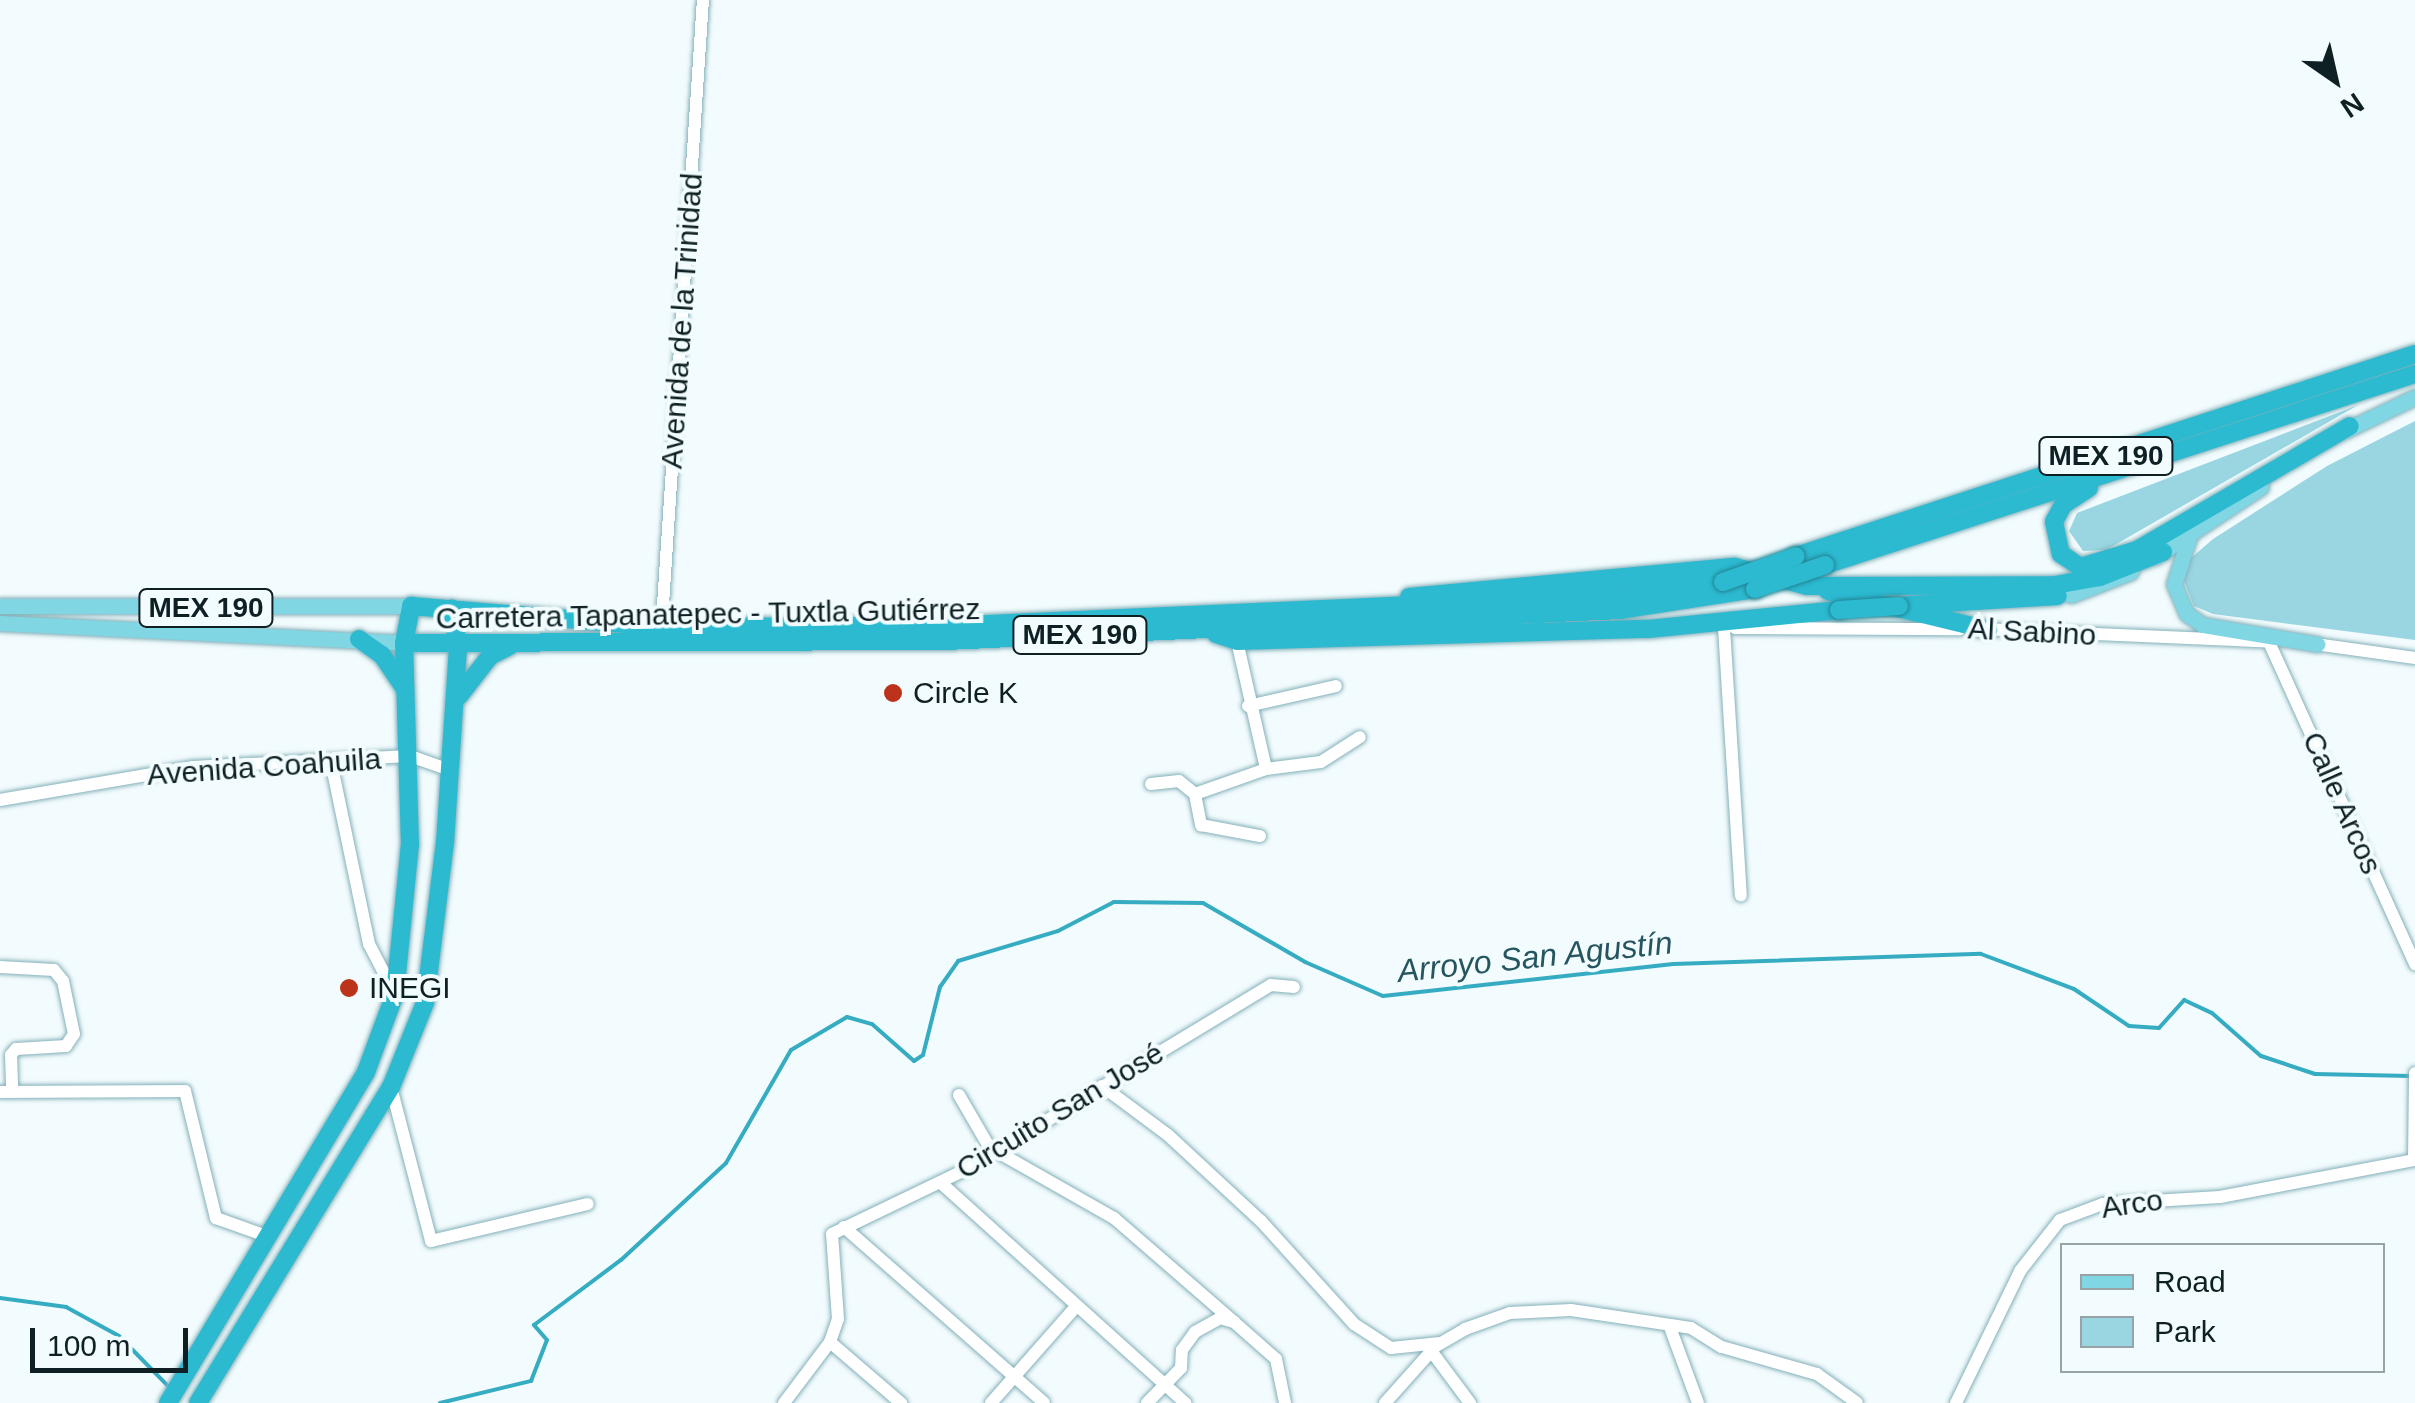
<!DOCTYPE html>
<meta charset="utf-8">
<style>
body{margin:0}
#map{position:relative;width:2415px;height:1403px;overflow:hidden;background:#f2fbfd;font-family:Arial,sans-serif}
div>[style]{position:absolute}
.green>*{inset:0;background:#99d6e2}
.stream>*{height:4px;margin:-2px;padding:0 2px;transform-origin:2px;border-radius:2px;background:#35acc1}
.roads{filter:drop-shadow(0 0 2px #83b0b9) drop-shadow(0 0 2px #83b0b9)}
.minor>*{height:12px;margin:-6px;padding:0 6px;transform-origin:6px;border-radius:6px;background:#fff}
.major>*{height:15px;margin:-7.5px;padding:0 7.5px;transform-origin:7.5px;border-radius:7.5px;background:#80d6e3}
.highway>*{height:18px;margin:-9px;padding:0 9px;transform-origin:9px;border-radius:9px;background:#2cbad1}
.bridges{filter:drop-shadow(0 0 2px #228494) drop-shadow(0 0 2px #228494)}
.highway-bridge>*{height:18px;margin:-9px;padding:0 9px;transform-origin:9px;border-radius:9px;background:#2cbad1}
.dots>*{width:28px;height:28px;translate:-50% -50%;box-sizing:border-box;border:5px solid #f2fbfd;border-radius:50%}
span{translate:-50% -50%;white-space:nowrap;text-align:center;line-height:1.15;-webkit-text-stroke:8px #f2fbfd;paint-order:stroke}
.shield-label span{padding:2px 8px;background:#f2fbfd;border:2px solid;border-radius:8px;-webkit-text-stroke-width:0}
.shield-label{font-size:28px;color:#0e2024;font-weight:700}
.street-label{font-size:30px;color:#0e2024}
.poi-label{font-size:30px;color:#0e2024}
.left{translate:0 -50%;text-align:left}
.water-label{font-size:32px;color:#25555f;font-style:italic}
.legend{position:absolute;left:2060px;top:1243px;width:325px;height:130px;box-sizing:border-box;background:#f2fbfd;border:2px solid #97a3a6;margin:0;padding:12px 18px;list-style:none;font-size:30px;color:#0e2024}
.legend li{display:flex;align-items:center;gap:20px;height:50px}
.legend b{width:50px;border:2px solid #97a3a6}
.north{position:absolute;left:2285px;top:30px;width:100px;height:100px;-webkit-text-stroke:8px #f2fbfd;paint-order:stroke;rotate:146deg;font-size:28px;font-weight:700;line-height:40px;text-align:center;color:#0e2024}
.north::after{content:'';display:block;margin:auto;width:35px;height:45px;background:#0e2024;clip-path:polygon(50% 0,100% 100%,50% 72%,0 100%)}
.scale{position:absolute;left:30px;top:1328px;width:158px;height:45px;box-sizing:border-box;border:5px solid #0e2024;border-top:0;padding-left:12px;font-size:30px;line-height:35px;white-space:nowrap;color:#0e2024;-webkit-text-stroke:8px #f2fbfd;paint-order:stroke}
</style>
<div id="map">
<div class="green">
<div style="clip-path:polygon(2358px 405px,2106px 550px,2083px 551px,2069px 531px,2077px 513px)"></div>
<div style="clip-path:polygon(2415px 421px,2415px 640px,2213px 614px,2194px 606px,2184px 581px,2191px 558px,2213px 539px,2327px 466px)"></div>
</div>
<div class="stream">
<div style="left:0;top:1298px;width:67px;rotate:7.8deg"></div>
<div style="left:66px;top:1307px;width:60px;rotate:28.7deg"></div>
<div style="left:119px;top:1336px;width:73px;rotate:45.6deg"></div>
<div style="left:440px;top:1403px;width:94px;rotate:-13.6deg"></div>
<div style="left:531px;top:1381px;width:44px;rotate:-68.7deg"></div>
<div style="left:547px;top:1340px;width:20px;rotate:-131deg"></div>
<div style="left:534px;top:1325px;width:109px;rotate:-36.8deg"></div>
<div style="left:621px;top:1260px;width:143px;rotate:-42.7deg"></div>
<div style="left:726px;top:1163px;width:130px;rotate:-60.1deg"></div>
<div style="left:791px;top:1050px;width:65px;rotate:-30.5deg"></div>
<div style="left:847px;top:1017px;width:26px;rotate:16deg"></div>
<div style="left:872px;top:1024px;width:56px;rotate:41.4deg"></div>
<div style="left:914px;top:1061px;width:11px;rotate:-34deg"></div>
<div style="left:923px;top:1055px;width:70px;rotate:-76deg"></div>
<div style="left:940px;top:987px;width:32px;rotate:-55deg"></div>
<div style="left:958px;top:961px;width:104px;rotate:-16.7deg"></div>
<div style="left:1058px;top:931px;width:63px;rotate:-27.4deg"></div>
<div style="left:1114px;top:902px;width:89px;rotate:0.6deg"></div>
<div style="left:1203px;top:903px;width:118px;rotate:30deg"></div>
<div style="left:1305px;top:962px;width:85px;rotate:23.6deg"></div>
<div style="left:1383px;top:996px;width:292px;rotate:-6.3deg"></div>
<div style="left:1673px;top:964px;width:308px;rotate:-1.9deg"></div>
<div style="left:1981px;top:954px;width:99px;rotate:20.6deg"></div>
<div style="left:2074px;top:989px;width:66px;rotate:33.9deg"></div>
<div style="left:2129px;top:1026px;width:30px;rotate:4deg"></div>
<div style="left:2159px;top:1028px;width:38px;rotate:-48deg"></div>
<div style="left:2184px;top:1000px;width:31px;rotate:25deg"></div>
<div style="left:2212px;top:1013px;width:65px;rotate:41.3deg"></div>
<div style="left:2261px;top:1056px;width:57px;rotate:18.4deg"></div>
<div style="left:2315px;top:1074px;width:95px;rotate:1.2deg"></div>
</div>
<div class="roads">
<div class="minor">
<div style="left:1724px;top:628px;width:268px;rotate:86.4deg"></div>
<div style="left:1735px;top:628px;width:225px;rotate:0.3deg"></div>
<div style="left:1980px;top:629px;width:293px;rotate:2.5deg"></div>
<div style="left:661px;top:635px;width:636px;rotate:-86.22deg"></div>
<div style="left:1237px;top:641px;width:131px;rotate:77.2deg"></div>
<div style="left:2269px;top:642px;width:354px;rotate:65.6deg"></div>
<div style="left:2308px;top:643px;width:108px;rotate:8deg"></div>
<div style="left:1248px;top:706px;width:90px;rotate:-12.8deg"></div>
<div style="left:331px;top:762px;width:186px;rotate:78.2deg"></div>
<div style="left:369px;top:944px;width:54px;rotate:62.5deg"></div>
<div style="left:1151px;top:784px;width:28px;rotate:-6deg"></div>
<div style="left:1179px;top:781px;width:21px;rotate:39deg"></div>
<div style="left:1195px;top:794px;width:75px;rotate:-19.4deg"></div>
<div style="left:1266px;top:769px;width:55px;rotate:-7.3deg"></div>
<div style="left:1321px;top:762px;width:46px;rotate:-32.7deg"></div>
<div style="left:1195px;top:794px;width:32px;rotate:79deg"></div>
<div style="left:1201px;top:825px;width:60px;rotate:10.6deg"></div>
<div style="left:0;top:800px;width:196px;rotate:-9.7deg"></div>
<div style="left:193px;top:767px;width:217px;rotate:-2.9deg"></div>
<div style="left:410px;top:756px;width:42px;rotate:19.3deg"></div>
<div style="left:0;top:967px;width:54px;rotate:3.2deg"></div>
<div style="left:54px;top:970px;width:14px;rotate:51deg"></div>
<div style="left:63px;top:981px;width:54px;rotate:78.3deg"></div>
<div style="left:74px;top:1034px;width:14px;rotate:124deg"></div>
<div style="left:66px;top:1046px;width:50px;rotate:176.6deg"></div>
<div style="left:16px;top:1049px;width:8px;rotate:130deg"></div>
<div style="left:11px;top:1055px;width:37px;rotate:88deg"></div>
<div style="left:1102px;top:1086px;width:82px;rotate:36.6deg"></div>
<div style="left:1168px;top:1135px;width:127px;rotate:42.8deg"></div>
<div style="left:1261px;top:1221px;width:139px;rotate:47.9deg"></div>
<div style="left:1354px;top:1324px;width:44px;rotate:33deg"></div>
<div style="left:1391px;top:1348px;width:49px;rotate:-5.8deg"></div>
<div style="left:391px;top:1087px;width:159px;rotate:75.4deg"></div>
<div style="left:431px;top:1241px;width:161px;rotate:-13.3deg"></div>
<div style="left:0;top:1092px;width:185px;rotate:-0.3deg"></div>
<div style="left:185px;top:1091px;width:131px;rotate:76.3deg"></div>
<div style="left:216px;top:1218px;width:56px;rotate:19.7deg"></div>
<div style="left:959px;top:1095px;width:66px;rotate:59.9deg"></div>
<div style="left:996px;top:1151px;width:136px;rotate:29.6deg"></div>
<div style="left:1114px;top:1218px;width:159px;rotate:40.9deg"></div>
<div style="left:1234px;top:1322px;width:56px;rotate:41.4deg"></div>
<div style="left:1276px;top:1359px;width:45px;rotate:78.4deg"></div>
<div style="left:2414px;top:1160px;width:87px;rotate:-89.3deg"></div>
<div style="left:941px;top:1183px;width:329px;rotate:42deg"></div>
<div style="left:844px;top:1227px;width:266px;rotate:41.3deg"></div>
<div style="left:1671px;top:1330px;width:78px;rotate:69.7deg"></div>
<div style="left:830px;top:1342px;width:94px;rotate:40.7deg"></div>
<div style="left:1432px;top:1352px;width:64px;rotate:53.3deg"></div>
<div style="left:784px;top:1403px;width:76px;rotate:-53deg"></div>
<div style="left:830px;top:1342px;width:24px;rotate:-71deg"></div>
<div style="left:838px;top:1319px;width:85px;rotate:-94deg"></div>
<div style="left:832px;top:1234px;width:150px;rotate:-25.7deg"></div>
<div style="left:967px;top:1169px;width:355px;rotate:-31.2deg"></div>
<div style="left:1271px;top:985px;width:23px;rotate:5deg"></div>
<div style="left:991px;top:1403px;width:125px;rotate:-48.6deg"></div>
<div style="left:1147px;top:1403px;width:49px;rotate:-45.8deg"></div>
<div style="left:1181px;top:1368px;width:18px;rotate:-87deg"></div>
<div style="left:1182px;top:1350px;width:22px;rotate:-54deg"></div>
<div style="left:1195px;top:1332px;width:29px;rotate:-29deg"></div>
<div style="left:1220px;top:1318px;width:15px;rotate:16deg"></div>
<div style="left:1385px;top:1403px;width:76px;rotate:-48.2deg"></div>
<div style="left:1436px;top:1346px;width:34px;rotate:-30deg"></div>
<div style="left:1465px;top:1329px;width:48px;rotate:-19.6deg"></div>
<div style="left:1510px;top:1313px;width:61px;rotate:-2.8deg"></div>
<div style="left:1571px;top:1310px;width:121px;rotate:8.5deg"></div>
<div style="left:1691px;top:1328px;width:36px;rotate:32deg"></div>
<div style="left:1722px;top:1347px;width:99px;rotate:15.9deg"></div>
<div style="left:1817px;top:1374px;width:49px;rotate:35.9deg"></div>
<div style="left:1956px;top:1403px;width:147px;rotate:-64.1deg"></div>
<div style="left:2020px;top:1271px;width:65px;rotate:-51.9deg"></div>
<div style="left:2060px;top:1220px;width:46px;rotate:-20.4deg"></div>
<div style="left:2103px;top:1204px;width:117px;rotate:-3.4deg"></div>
<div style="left:2220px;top:1197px;width:197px;rotate:-10.8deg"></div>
</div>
<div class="major">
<div style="left:2342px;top:432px;width:81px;rotate:-25.6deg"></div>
<div style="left:2190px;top:535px;width:52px;rotate:108.1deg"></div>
<div style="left:2174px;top:584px;width:33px;rotate:67deg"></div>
<div style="left:2187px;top:614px;width:19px;rotate:35deg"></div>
<div style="left:2203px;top:625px;width:116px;rotate:9.5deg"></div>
<div style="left:2155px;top:557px;width:127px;rotate:-33.4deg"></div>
<div style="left:2071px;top:595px;width:64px;rotate:-21deg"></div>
<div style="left:0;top:606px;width:411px"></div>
<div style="left:0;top:623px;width:404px;rotate:2.8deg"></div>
</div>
<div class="highway">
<div style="left:2089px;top:488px;width:31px;rotate:147deg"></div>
<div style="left:2063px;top:505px;width:19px;rotate:118deg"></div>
<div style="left:2054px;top:522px;width:33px;rotate:78deg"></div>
<div style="left:2061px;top:554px;width:23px;rotate:34deg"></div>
<div style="left:2080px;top:567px;width:59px;rotate:-16.6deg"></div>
<div style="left:2137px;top:550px;width:246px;rotate:-30.2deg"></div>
<div style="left:1796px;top:556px;width:651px;rotate:-18.07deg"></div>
<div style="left:1825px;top:565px;width:620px;rotate:-17.94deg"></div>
<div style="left:1828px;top:591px;width:165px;rotate:13.7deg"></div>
<div style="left:1409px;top:597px;width:327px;rotate:-5.3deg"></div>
<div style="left:1735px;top:567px;width:74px;rotate:14.8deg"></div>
<div style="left:1807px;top:586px;width:248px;rotate:-0.2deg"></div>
<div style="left:2055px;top:585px;width:46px;rotate:-10.1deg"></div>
<div style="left:2100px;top:577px;width:68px;rotate:-21.6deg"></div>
<div style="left:1909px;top:605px;width:149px;rotate:-3.5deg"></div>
<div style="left:1216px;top:634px;width:22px;rotate:18deg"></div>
<div style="left:1237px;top:641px;width:411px;rotate:-1.7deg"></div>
<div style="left:1648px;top:629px;width:192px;rotate:-5.7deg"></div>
<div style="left:359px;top:639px;width:28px;rotate:35deg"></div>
<div style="left:382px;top:655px;width:41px;rotate:55.9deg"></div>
<div style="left:404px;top:643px;width:542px;rotate:-0.21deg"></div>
<div style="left:946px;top:641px;width:675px;rotate:-2.63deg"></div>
<div style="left:1620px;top:610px;width:137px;rotate:-8.8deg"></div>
<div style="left:459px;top:696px;width:51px;rotate:-52.2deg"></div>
<div style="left:490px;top:656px;width:22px;rotate:-27deg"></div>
<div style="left:168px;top:1403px;width:386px;rotate:-59.1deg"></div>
<div style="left:366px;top:1072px;width:83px;rotate:-69.6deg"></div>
<div style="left:395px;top:994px;width:150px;rotate:-84.3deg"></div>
<div style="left:410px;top:845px;width:202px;rotate:-91.7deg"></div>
<div style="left:404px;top:643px;width:38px;rotate:-79deg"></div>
<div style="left:411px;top:606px;width:252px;rotate:4.8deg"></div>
<div style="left:662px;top:627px;width:282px;rotate:-0.2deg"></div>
<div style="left:944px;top:626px;width:672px;rotate:-2.56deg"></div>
<div style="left:1615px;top:596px;width:109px;rotate:-7.4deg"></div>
<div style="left:198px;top:1403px;width:370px;rotate:-58.6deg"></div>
<div style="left:391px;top:1087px;width:91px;rotate:-68deg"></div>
<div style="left:425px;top:1003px;width:161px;rotate:-82.9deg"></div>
<div style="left:445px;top:843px;width:196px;rotate:-86.2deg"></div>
<div style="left:458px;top:647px;width:39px;rotate:-99deg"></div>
</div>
</div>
<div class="bridges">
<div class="highway-bridge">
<div style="left:1723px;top:582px;width:77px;rotate:-19.6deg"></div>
<div style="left:1755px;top:589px;width:74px;rotate:-18.9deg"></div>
<div style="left:1839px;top:610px;width:60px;rotate:-3.8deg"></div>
</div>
</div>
<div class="dots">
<div style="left:893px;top:693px;background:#bd321b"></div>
<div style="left:349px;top:988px;background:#bd321b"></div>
</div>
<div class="shield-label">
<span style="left:2106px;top:456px">MEX 190</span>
<span style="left:206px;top:608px">MEX 190</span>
<span style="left:1080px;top:635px">MEX 190</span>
</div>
<div class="street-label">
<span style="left:682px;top:321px;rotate:-86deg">Avenida de la Trinidad</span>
<span style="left:708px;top:614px;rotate:-1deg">Carretera Tapanatepec - Tuxtla Gutiérrez</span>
<span style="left:2032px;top:632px;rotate:3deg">Al Sabino</span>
<span style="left:264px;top:767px;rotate:-4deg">Avenida Coahuila</span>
<span style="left:2342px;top:803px;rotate:66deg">Calle Arcos</span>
<span style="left:1060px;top:1111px;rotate:-31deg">Circuito San José</span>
<span style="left:2132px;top:1204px;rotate:-8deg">Arco</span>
</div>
<div class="poi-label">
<span class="left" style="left:913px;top:693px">Circle K</span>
<span class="left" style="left:369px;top:988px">INEGI</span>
</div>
<div class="water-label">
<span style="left:1535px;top:957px;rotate:-6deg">Arroyo San Agustín</span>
</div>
<ul class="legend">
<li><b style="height:12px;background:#80d6e3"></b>Road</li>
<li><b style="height:28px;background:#99d6e2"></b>Park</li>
</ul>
<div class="north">N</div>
<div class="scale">100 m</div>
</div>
